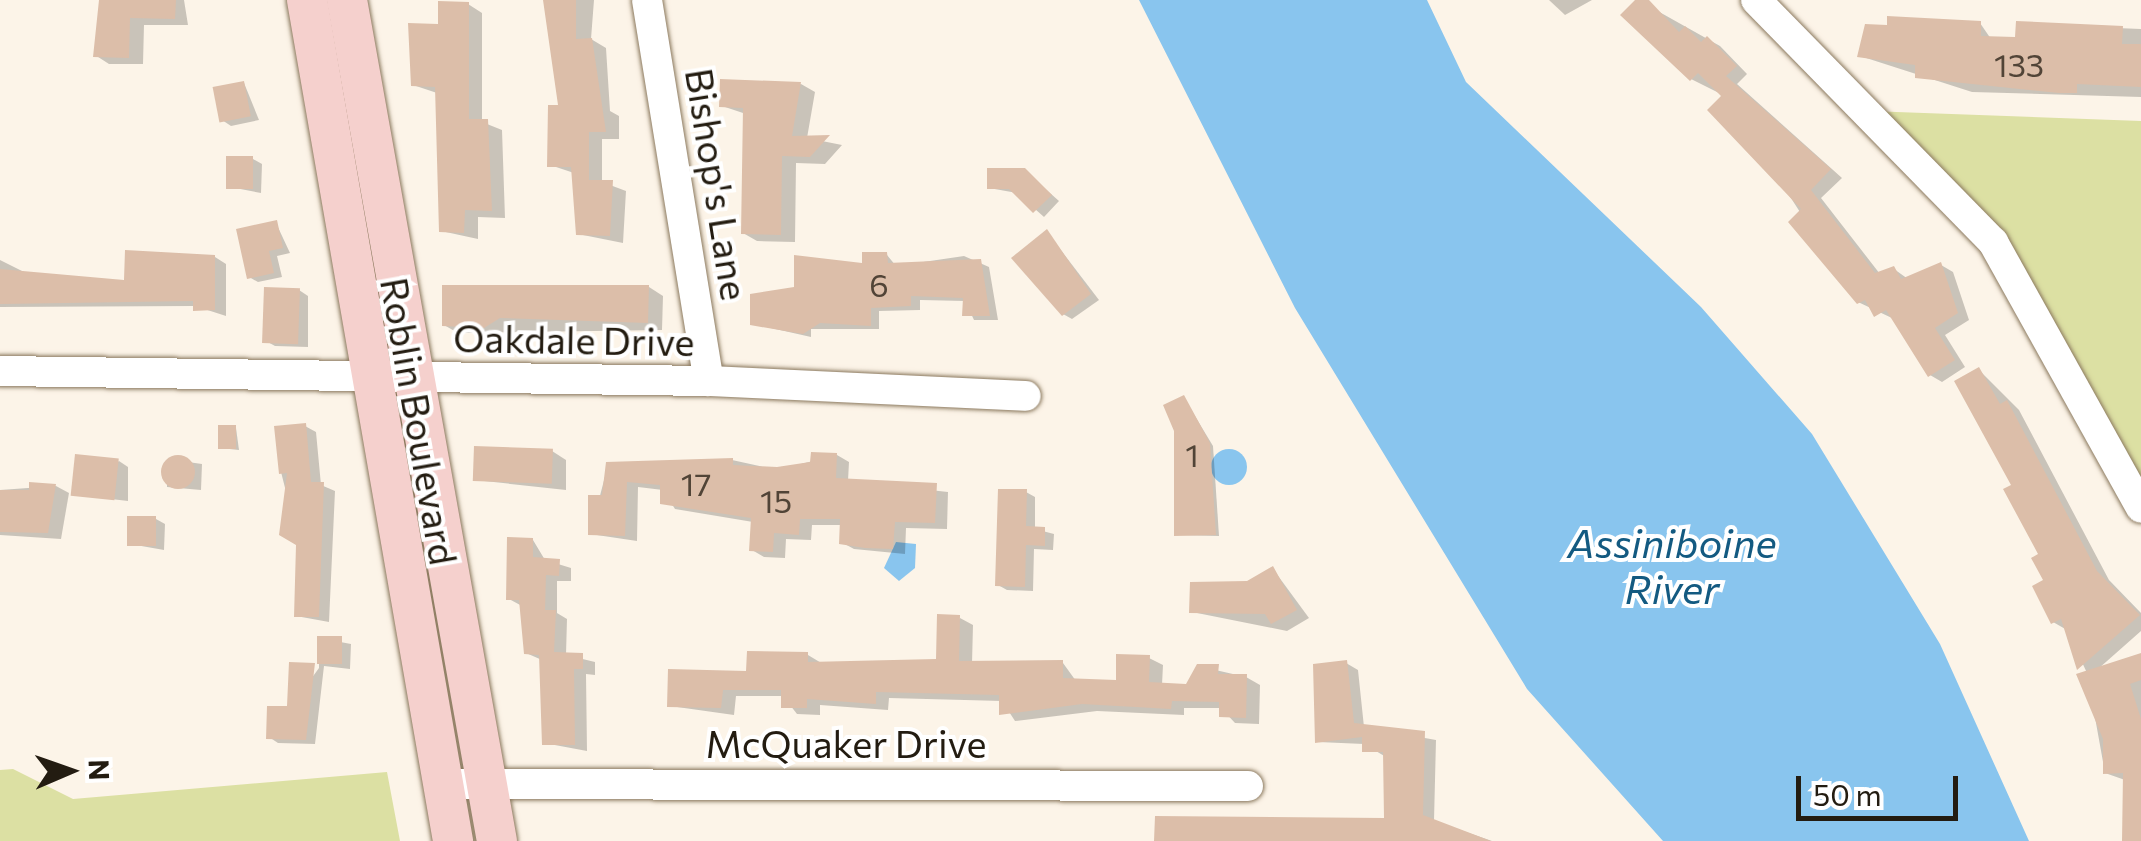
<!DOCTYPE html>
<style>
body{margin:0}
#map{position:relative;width:2141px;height:841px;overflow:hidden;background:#fcf4e8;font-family:Commissioner,sans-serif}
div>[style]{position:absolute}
.green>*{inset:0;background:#dce0a3}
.water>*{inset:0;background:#89c5ee}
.round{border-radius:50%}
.shadow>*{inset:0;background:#0003}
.building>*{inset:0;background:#dcbea9;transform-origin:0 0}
.roads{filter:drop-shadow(0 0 2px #8b795e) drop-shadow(0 0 2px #8b795e)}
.minor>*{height:30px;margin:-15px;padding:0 15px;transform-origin:15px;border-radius:15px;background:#fff}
.major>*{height:40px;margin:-20px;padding:0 20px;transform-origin:20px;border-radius:20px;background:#f5d0cd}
span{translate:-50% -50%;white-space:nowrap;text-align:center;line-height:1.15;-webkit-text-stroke:8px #fff;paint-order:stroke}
.number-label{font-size:32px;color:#514437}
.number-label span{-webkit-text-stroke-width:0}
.street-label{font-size:38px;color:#231c11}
.water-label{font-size:40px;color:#135a81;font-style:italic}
.north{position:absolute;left:20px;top:721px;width:100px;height:100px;-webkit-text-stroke:8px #fff;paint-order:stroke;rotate:88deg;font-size:28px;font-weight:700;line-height:40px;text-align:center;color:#231c11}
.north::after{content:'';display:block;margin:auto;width:35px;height:45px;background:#231c11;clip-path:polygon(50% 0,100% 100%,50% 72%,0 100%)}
.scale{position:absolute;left:1796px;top:776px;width:162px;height:45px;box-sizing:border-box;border:5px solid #231c11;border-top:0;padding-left:12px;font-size:30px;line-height:35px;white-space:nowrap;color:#231c11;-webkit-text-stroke:8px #fff;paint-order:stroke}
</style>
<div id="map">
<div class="green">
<div style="clip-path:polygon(1869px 111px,2141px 121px,2141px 508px,2016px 277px)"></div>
<div style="clip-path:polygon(13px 769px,73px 799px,387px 772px,400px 841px,0 841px,0 770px)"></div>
</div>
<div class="water">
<div style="clip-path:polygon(1139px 0,1427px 0,1466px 82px,1701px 307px,1812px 434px,1940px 644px,2029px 841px,1663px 841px,1527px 689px,1295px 308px)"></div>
<div class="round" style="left:1211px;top:449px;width:36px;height:36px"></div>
<div style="clip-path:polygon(896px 542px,916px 544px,915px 568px,899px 581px,884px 568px)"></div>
</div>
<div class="shadow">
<div style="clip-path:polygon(123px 0,184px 0,188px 25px,144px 25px,143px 64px,109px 64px,95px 55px)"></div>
<div style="clip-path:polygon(546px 0,594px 0,591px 39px,606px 48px,610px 111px,619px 116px,619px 139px,602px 139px,602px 182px,626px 191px,623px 243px,578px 234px,574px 173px,550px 165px,561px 108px)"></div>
<div style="clip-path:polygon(1549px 0,1592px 0,1565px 15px)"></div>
<div style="clip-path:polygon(1638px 0,1720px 46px,1747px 74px,1737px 84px,1842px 178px,1821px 198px,1880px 274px,1894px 269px,1908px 279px,1941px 265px,1953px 272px,1969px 320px,1945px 335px,1965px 367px,1942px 382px,1930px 375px,1894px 319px,1858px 302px,1725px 96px,1691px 79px)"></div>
<div style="clip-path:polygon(468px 4px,482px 13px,482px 122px,502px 130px,505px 218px,478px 217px,478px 239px,441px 231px,437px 93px,413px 85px,440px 27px)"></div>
<div style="clip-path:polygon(1980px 23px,1991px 39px,2017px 40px,2018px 24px,2141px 29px,2141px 97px,1972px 92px,1860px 56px)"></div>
<div style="clip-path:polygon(244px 83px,259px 120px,231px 126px,222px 120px)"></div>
<div style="clip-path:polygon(801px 84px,815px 92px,807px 138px,842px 145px,825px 164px,796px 163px,795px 242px,757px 241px,743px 233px,746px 114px,722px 106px)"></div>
<div style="clip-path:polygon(253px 159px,262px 164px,261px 193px,230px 187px)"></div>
<div style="clip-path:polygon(1024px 170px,1059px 201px,1044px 217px,1017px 193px,989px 188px)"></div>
<div style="clip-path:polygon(276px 223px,290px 253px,277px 256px,282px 277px,258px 282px,249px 277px)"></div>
<div style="clip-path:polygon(1047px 232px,1099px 300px,1072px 319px,1063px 314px)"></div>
<div style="clip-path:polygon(887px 255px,896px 266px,964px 256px,989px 267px,998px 320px,974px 320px,965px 301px,920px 300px,920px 310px,879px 311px,879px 329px,811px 329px,811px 337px,753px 324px,796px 290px)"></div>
<div style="clip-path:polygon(215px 257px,226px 264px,226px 316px,195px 306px,0 307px,0 260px,24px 272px,126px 283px)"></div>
<div style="clip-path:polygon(649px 287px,663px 296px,662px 330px,458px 333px,444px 325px)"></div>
<div style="clip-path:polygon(299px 290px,308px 296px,308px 347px,275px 346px,266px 341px)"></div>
<div style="clip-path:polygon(1979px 370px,2019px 410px,2109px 580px,2141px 613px,2141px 631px,2098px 669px,2141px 656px,2141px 841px,2126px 841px,2125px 780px,2105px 773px,2087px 673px,2067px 630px,2053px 622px,2042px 555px)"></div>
<div style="clip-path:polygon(1184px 398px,1213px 446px,1219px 536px,1177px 535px)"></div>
<div style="clip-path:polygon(305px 426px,316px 432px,321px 485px,335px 491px,329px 622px,296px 616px,299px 543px,281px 472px)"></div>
<div style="clip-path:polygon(236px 428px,239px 450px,220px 448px)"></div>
<div style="clip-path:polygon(552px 451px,566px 460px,566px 490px,475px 480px)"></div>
<div style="clip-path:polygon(837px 455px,849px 462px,848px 481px,948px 492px,947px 529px,906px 528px,905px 554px,854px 549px,841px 542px,842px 525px,812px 525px,811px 540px,786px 539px,785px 558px,764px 557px,752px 550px,753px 522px,675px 509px,663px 490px,638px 487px,637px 541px,590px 534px,608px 465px,732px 460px,777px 470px)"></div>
<div style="clip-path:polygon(167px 459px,202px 464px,201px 490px,167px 487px)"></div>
<div style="clip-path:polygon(119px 461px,128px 467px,128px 501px,77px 495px)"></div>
<div style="clip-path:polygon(56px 486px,69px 493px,61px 539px,0 535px,0 490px)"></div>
<div style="clip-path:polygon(1026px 492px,1035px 497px,1035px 529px,1054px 534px,1053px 550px,1034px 549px,1033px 591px,1007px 590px,998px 585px)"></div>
<div style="clip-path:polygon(156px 519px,165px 524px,164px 550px,130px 544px)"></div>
<div style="clip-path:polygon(533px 540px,545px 560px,571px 568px,571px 581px,557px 581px,557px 613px,567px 619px,566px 655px,595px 662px,595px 675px,586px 674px,587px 751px,544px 743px,542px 660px,526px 653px,522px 606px,509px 599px)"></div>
<div style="clip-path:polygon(1273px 569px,1309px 618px,1287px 631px,1192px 612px)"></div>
<div style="clip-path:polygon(960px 618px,973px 625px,972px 664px,1063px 663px,1076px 681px,1118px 682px,1149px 658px,1163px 665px,1162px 685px,1187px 686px,1198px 666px,1246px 677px,1260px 685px,1259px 724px,1235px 723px,1221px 708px,1184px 708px,1184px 715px,1097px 711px,1015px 721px,1002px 701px,889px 698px,888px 710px,820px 705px,820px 715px,797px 714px,783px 696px,736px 696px,734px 715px,670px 706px,808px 655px,823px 664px,938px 661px)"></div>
<div style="clip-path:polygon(319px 638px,351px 644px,350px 669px,324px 666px,315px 744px,278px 743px,269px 737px,319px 668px)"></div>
<div style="clip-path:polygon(1346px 663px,1358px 670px,1364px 727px,1436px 740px,1434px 821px,1492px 841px,1158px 841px,1386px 821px,1386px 757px,1364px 744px,1318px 742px)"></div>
</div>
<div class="building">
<div style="clip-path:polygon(99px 0,176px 0,175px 19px,130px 18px,129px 58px,93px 57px)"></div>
<div style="clip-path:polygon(543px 0,576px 0,576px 39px,592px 38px,606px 132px,589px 132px,589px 180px,613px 180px,610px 236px,576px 235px,571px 167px,547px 167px,548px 105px,558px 105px)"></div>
<div style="clip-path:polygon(1635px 0,1649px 0,1679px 32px,1685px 26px,1701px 42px,1707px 36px,1737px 66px,1726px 76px,1831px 169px,1811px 190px,1875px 273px,1894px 266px,1901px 279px,1941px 262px,1958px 313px,1935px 328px,1955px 360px,1928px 377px,1886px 310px,1874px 317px,1865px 300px,1857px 304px,1788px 222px,1801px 209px,1707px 110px,1721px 96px,1698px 73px,1690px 81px,1620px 15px)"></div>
<div style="clip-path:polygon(438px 1px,469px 2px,469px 119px,488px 119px,492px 211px,465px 210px,464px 233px,439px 232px,435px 87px,411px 86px,408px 23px,438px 24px)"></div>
<div style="clip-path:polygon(1887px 16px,1981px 21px,1981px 36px,2015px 37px,2016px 21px,2123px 26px,2122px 44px,2141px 44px,2141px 87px,2077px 84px,2077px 93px,2059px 93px,1915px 78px,1915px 65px,1857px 57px,1865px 24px,1887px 25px)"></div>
<div style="clip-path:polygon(720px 79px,801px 82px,792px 136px,830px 135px,810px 157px,782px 156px,781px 235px,741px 234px,743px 108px,719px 107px)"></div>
<div style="left:244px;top:81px;width:36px;height:32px;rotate:79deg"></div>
<div style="left:226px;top:156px;width:27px;height:33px"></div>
<div style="clip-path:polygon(987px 168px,1025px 168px,1052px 195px,1033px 213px,1009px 189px,987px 189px)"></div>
<div style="clip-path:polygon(277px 220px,283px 248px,269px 251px,274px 273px,247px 279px,236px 229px)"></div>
<div style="clip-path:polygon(1047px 229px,1091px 294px,1062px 316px,1011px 258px)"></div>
<div style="clip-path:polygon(125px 250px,215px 255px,215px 310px,193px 311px,193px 301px,0 304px,0 269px,124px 280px)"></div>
<div style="clip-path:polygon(862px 252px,887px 252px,888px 263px,981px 259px,990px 316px,962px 316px,963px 298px,911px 296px,911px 306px,871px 308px,871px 326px,820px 323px,803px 334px,750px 325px,750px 294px,794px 287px,794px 255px,862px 263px)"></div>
<div style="clip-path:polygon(442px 285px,649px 285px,648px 323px,500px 318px,484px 328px,442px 326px)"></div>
<div style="left:264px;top:287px;width:36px;height:56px;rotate:2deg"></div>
<div style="clip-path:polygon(1979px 367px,2000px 404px,2007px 400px,2097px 571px,2140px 615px,2077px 670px,2061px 619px,2051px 624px,2032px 586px,2043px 580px,2031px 558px,2038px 554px,2003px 489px,2011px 485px,1954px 381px)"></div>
<div style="clip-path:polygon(1184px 395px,1210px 443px,1216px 535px,1174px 536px,1174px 431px,1163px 405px)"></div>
<div style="clip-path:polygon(306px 423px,311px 482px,324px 482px,319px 617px,294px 617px,296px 545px,279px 535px,287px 473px,279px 474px,274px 426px)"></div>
<div style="left:218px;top:425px;width:18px;height:24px"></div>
<div style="left:474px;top:446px;width:79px;height:35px;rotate:2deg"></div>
<div style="clip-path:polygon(811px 452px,837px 453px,836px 478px,937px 483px,935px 523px,895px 522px,893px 549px,865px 548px,839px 544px,840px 519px,800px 519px,799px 535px,774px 533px,773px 552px,749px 551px,751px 518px,660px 504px,660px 485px,627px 482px,625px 536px,588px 535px,588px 495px,602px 495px,606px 462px,733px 458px,733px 465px,777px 467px,810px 462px)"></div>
<div style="left:75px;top:454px;width:44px;height:42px;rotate:6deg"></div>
<div class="round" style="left:161px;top:455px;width:34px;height:34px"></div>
<div style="clip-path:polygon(29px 482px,56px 484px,48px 533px,0 532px,0 490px,29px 490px)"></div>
<div style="clip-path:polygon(998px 489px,1027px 489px,1026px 526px,1045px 527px,1045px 546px,1026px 545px,1025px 587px,995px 586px)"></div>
<div style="left:127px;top:516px;width:29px;height:30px"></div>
<div style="clip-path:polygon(507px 537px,533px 538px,533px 557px,560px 559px,559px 576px,546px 575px,545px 610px,556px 610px,554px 652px,583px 653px,583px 669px,574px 669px,575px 745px,542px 745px,539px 655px,524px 654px,519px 600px,506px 600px)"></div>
<div style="clip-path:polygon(1273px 566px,1297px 610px,1271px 624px,1265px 614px,1189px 613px,1190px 582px,1247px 581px)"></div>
<div style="clip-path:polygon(937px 614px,960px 615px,959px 661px,1063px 660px,1063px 678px,1116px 680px,1116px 654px,1150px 655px,1149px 682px,1186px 684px,1197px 664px,1219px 664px,1218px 674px,1247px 674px,1246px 718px,1219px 717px,1219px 702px,1172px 701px,1171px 709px,1082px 704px,999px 715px,999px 695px,876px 692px,876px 704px,807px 699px,807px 708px,781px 708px,781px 690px,723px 690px,721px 708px,667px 707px,668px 669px,746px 671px,747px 651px,808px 652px,808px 662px,936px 659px)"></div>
<div style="left:317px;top:636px;width:25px;height:28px"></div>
<div style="clip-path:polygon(2141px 653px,2141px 680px,2130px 684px,2141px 719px,2141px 841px,2122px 841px,2123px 773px,2103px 774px,2103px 739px,2076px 674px)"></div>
<div style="clip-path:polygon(1347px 660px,1354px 723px,1425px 731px,1423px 815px,1491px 841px,1154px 841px,1155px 816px,1384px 818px,1383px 752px,1362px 752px,1362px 737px,1315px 743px,1313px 664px)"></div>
<div style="clip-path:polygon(289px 662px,315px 663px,306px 740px,266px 739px,267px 706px,287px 706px)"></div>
</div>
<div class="roads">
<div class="minor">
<div style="left:647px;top:0;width:386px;rotate:80.8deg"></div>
<div style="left:1756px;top:0;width:339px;rotate:45.6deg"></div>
<div style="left:1993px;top:242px;width:304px;rotate:60.9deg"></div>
<div style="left:0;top:371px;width:709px;rotate:0.81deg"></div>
<div style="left:709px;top:381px;width:317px;rotate:2.7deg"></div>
<div style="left:444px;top:784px;width:804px;rotate:0.14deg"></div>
</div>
<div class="major">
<div style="left:307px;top:0;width:854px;rotate:80.15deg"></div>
<div style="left:347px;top:0;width:854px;rotate:79.89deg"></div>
</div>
</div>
<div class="number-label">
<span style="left:2019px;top:64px">133</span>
<span style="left:879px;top:284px">6</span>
<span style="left:1192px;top:454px">1</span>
<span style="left:696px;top:483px">17</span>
<span style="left:776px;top:500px">15</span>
</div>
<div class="street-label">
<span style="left:718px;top:184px;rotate:81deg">Bishop's Lane</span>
<span style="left:574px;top:339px;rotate:1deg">Oakdale Drive</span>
<span style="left:420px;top:421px;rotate:80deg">Roblin Boulevard</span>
<span style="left:846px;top:743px">McQuaker Drive</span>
</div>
<div class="water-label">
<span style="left:1672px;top:565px">Assiniboine<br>River</span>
</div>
<div class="north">N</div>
<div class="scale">50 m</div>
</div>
